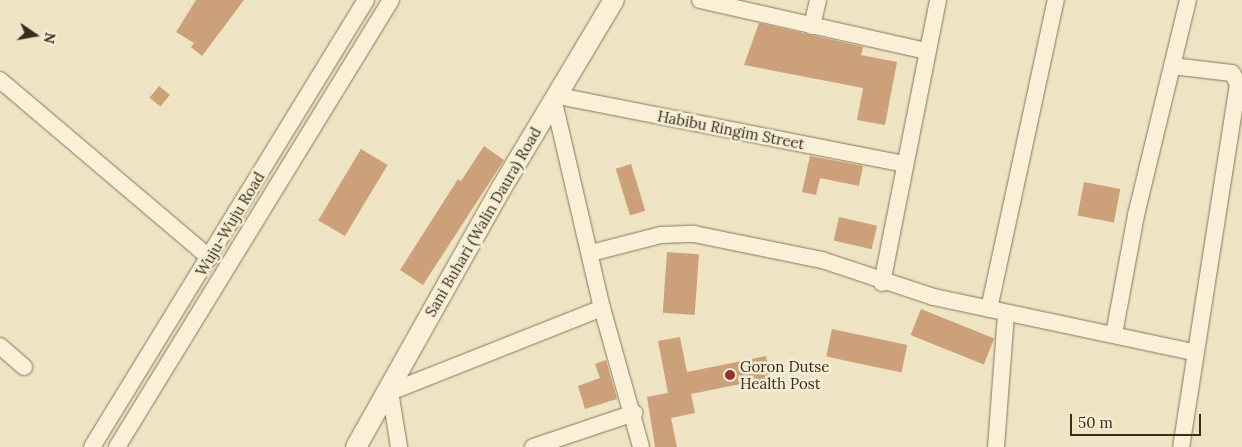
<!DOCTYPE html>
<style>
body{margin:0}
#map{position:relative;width:1242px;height:447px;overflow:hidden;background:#eee4c3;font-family:Lora,serif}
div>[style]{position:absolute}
.building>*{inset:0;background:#cca079;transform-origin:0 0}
.roads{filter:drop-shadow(0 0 1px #88755a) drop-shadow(0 0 1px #88755a)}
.minor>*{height:16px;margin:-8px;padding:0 8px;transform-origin:8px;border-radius:8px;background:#f9f0d7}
.tertiary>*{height:20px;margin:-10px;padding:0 10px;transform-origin:10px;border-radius:10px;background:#f9f0d7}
.dots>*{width:14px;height:14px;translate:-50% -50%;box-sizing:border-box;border:2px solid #f5edd3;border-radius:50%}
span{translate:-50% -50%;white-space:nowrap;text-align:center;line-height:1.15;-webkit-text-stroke:5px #f5edd3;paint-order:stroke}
.street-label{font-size:15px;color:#382c1e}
.poi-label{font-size:15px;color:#382c1e}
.left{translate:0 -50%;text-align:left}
.north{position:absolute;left:10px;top:10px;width:50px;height:50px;-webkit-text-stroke:4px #f5edd3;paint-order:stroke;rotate:102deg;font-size:14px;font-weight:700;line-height:20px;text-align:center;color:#382c1e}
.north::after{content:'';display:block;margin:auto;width:18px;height:22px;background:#382c1e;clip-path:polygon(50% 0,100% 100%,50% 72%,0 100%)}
.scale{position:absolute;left:1070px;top:414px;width:131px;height:22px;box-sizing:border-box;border:2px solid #382c1e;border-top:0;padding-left:6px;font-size:15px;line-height:18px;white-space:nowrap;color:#382c1e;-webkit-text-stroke:4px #f5edd3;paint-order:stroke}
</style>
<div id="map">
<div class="building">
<div style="clip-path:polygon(196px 0,244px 0,202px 56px,191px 47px,194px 43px,176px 32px)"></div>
<div style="clip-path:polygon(759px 23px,863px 47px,861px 55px,897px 62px,885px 125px,857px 120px,863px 88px,744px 65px)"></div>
<div style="left:159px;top:86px;width:14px;height:15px;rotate:39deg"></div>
<div style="clip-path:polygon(484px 146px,504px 160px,423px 285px,400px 270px,458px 179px,461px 181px)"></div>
<div style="left:361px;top:149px;width:31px;height:83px;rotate:31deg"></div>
<div style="clip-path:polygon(810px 156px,863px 166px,859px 186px,820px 178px,816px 195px,802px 192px)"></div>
<div style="left:631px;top:164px;width:49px;height:16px;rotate:73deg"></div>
<div style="left:1084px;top:182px;width:37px;height:34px;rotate:11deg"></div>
<div style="left:839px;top:217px;width:39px;height:24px;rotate:13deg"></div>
<div style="left:667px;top:252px;width:32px;height:61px;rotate:4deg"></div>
<div style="left:921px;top:309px;width:79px;height:28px;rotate:22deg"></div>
<div style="left:832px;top:329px;width:77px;height:28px;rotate:12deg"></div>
<div style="clip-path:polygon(680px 337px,687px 372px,766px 356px,770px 378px,691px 394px,695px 413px,671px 418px,677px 447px,655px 447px,647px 397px,668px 393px,658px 341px)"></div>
<div style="clip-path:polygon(606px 360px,617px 399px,585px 409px,578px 386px,600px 378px,595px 364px)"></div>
</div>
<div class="roads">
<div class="minor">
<div style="left:700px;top:0;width:233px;rotate:12.7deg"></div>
<div style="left:812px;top:26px;width:27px;rotate:-77deg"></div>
<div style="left:1172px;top:66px;width:60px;rotate:6.7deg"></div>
<div style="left:1232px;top:73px;width:13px;rotate:61deg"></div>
<div style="left:1238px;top:84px;width:367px;rotate:98.9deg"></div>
<div style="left:0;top:80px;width:275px;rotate:40.3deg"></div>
<div style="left:558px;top:96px;width:353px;rotate:11.1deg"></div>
<div style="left:554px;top:102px;width:212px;rotate:76.9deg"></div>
<div style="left:602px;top:308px;width:144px;rotate:74.3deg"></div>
<div style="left:591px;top:253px;width:72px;rotate:-14.4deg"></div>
<div style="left:661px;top:235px;width:33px;rotate:-2deg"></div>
<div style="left:694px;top:234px;width:131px;rotate:11.5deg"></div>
<div style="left:822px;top:260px;width:118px;rotate:18.3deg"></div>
<div style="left:934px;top:297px;width:265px;rotate:12deg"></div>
<div style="left:882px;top:283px;width:288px;rotate:-78.8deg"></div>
<div style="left:989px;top:309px;width:316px;rotate:-77.8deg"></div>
<div style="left:1114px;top:334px;width:121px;rotate:-79.5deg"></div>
<div style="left:1136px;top:215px;width:221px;rotate:-76.4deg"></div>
<div style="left:0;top:346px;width:32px;rotate:41deg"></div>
<div style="left:389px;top:385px;width:63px;rotate:80.8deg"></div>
<div style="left:390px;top:392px;width:228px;rotate:-21.6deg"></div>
<div style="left:92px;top:447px;width:524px;rotate:-58.49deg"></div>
<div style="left:117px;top:447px;width:524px;rotate:-58.49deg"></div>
<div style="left:533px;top:447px;width:107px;rotate:-18.6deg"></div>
<div style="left:996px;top:447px;width:134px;rotate:-85.7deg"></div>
</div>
<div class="tertiary">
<div style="left:356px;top:447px;width:298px;rotate:-60.7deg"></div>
<div style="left:502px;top:187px;width:218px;rotate:-59.1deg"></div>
</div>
</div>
<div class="dots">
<div style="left:730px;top:375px;background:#972f2a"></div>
</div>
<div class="street-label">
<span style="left:731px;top:130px;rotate:11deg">Habibu Ringim Street</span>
<span style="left:483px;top:222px;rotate:-60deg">Sani Buhari (Walin Daura) Road</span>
<span style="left:230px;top:224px;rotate:-59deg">Wuju-Wuju Road</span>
</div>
<div class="poi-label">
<span class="left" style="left:740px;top:375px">Goron Dutse<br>Health Post</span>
</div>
<div class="north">N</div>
<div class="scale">50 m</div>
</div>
